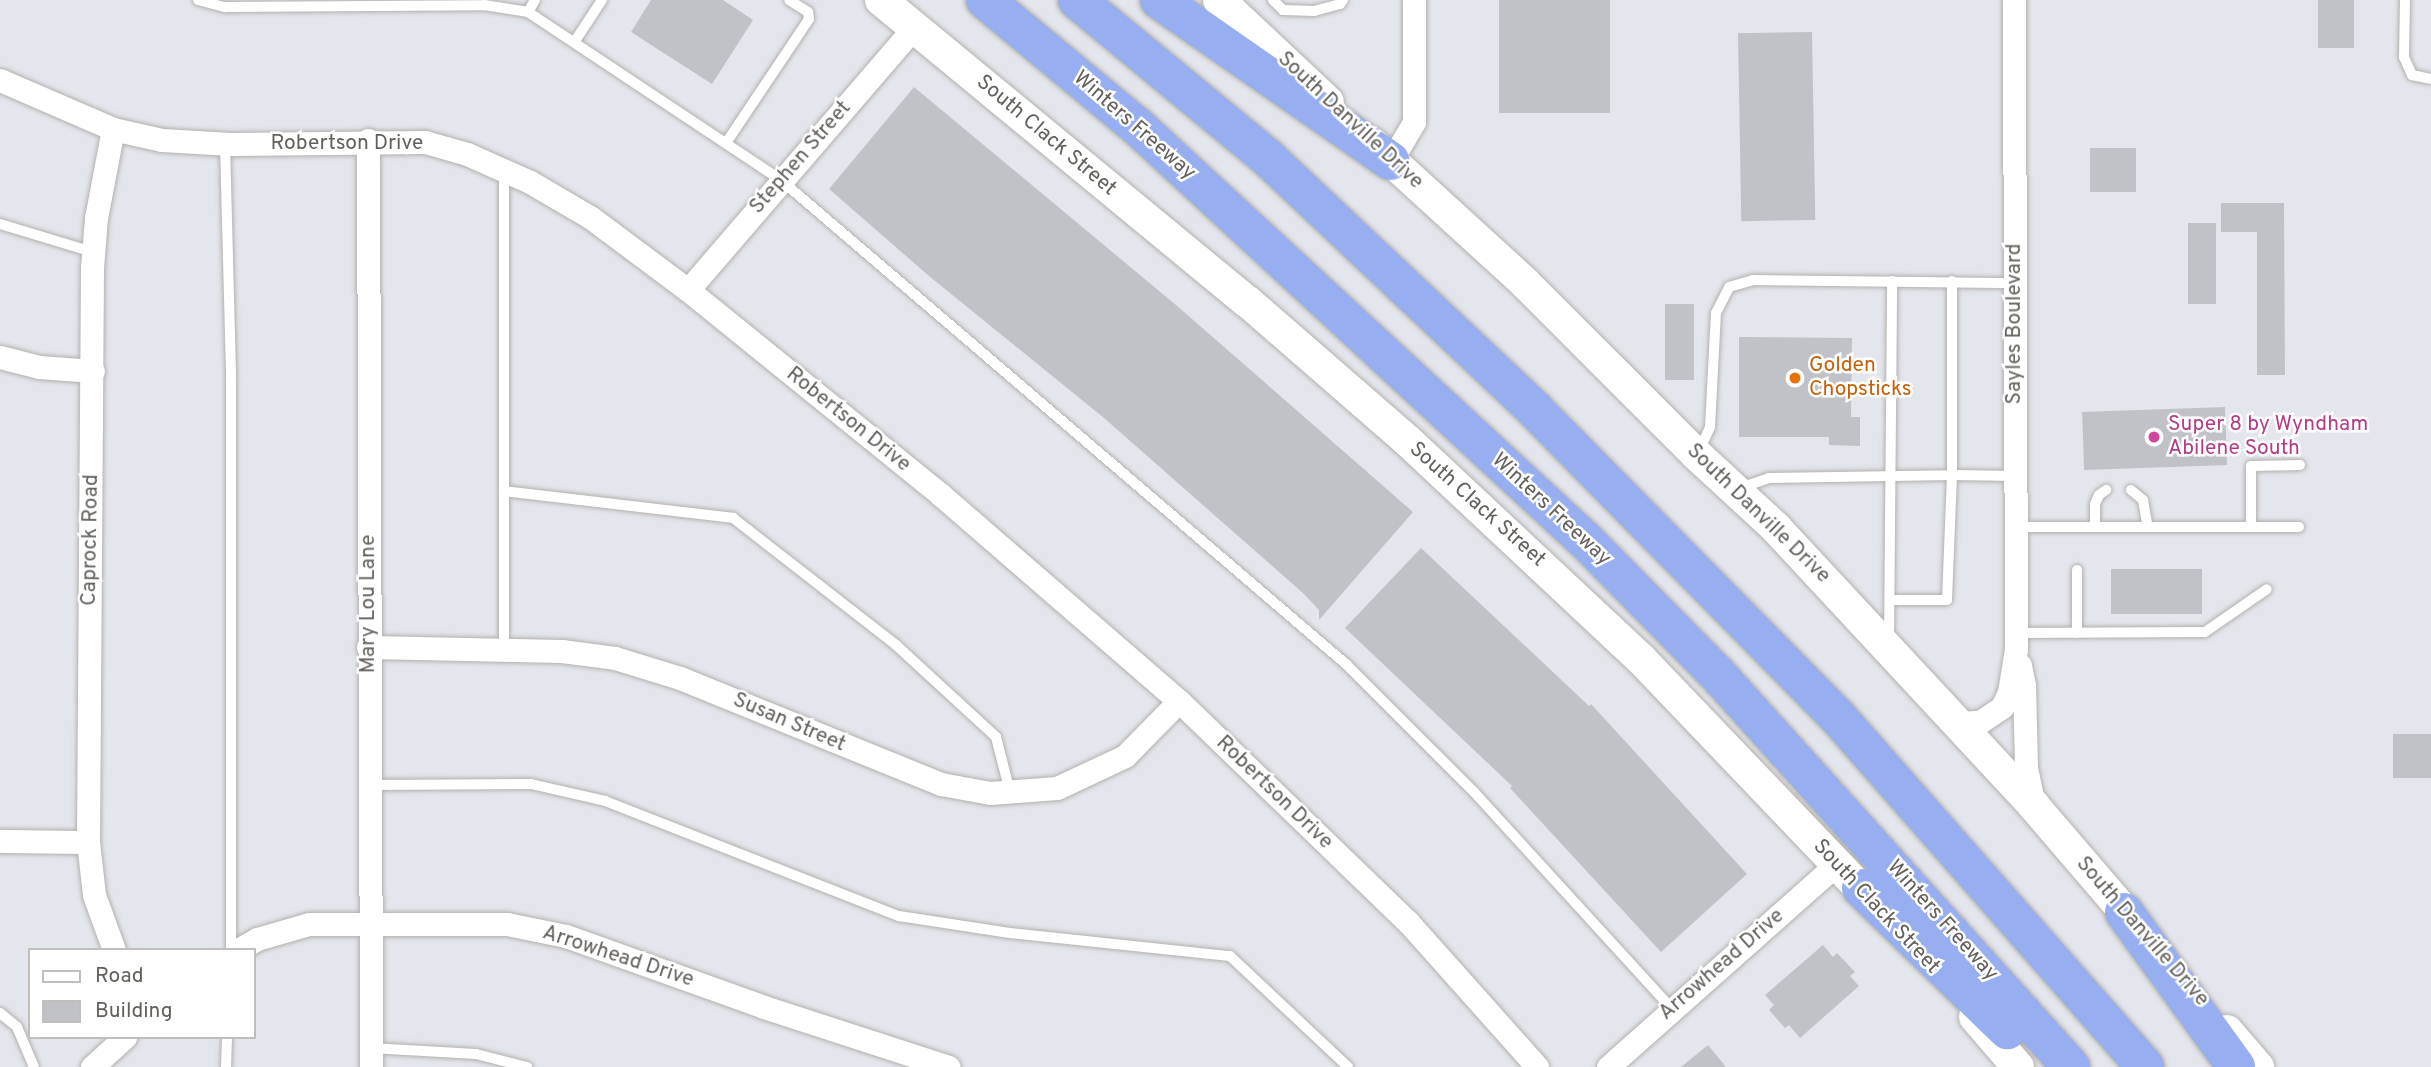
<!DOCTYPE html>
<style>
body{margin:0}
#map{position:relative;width:2431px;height:1067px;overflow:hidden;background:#e4e6ed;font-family:Overpass,sans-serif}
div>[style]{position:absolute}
.building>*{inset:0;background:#c1c2c8;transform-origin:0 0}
.roads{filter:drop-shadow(0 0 2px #b3b1ad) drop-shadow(0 0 2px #b3b1ad)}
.service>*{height:10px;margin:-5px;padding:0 5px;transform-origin:5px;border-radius:5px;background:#fff}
.minor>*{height:23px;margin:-11.5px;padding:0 11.5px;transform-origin:11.5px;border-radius:11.5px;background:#fff}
.secondary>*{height:32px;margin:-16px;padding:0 16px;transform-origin:16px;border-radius:16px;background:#fff}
.motorway>*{height:38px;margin:-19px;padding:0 19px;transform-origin:19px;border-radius:19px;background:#97aff1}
.dots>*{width:19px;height:19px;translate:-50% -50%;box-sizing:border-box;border:4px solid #fff;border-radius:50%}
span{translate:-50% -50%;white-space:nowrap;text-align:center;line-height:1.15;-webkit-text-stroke:5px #fff;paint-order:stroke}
.street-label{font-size:21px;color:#63605c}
.food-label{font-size:21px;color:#c56008}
.left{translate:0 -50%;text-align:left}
.hotel-label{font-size:21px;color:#b23c85}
.legend{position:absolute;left:28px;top:948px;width:228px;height:91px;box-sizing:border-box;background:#fff;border:2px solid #c1bfbe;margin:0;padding:9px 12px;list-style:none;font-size:21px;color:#63605c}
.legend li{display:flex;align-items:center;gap:14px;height:35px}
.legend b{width:35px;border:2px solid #c1bfbe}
</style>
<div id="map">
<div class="building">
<div style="clip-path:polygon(651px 0,723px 0,753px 20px,712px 84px,631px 32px)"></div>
<div style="left:1499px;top:0;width:111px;height:113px"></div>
<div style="left:2318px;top:0;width:36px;height:48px"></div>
<div style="left:1812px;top:32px;width:188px;height:74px;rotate:89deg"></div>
<div style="clip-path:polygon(914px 87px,1176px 305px,1413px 512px,1319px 620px,1319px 610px,1304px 594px,1104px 418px,929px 276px,829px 189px)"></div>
<div style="left:2090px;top:148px;width:46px;height:44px"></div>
<div style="clip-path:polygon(2221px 203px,2284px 203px,2285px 375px,2257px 375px,2257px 232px,2221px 232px)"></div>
<div style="left:2188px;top:223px;width:28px;height:81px"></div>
<div style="left:1665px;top:304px;width:29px;height:76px"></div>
<div style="clip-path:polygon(1739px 337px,1852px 338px,1851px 417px,1860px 417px,1860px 446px,1829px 445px,1829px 437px,1739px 437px)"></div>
<div style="left:2225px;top:407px;width:58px;height:143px;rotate:88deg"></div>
<div style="clip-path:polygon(1421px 548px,1589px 706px,1591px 704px,1747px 874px,1661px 952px,1510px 788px,1512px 786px,1345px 628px)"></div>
<div style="left:2111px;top:569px;width:91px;height:45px"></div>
<div style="left:2393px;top:734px;width:38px;height:44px"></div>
<div style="clip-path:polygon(1823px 945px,1833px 957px,1837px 953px,1855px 972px,1850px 976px,1859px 986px,1800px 1038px,1789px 1025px,1785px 1028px,1769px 1010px,1774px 1005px,1765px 995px)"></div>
<div style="clip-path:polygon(1708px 1045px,1726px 1067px,1681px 1067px)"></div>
</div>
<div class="roads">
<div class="service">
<div style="left:198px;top:0;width:28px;rotate:15deg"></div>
<div style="left:225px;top:7px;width:259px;rotate:-0.4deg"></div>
<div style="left:484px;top:5px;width:45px;rotate:9deg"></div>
<div style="left:528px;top:12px;width:305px;rotate:33.6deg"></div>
<div style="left:782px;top:181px;width:743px;rotate:40.58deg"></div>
<div style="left:1346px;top:664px;width:181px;rotate:45deg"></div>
<div style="left:1474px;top:792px;width:294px;rotate:47.6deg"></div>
<div style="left:1273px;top:0;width:14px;rotate:45deg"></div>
<div style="left:1283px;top:10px;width:31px;rotate:2deg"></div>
<div style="left:1314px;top:11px;width:27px;rotate:-15deg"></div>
<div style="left:1340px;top:4px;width:5px;rotate:-53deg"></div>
<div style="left:2405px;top:0;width:57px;rotate:91deg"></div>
<div style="left:2404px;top:57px;width:20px;rotate:66deg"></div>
<div style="left:2412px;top:75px;width:19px;rotate:12deg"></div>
<div style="left:528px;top:12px;width:14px;rotate:-60deg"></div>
<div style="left:575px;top:41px;width:49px;rotate:-56.6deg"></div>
<div style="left:726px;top:143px;width:149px;rotate:-56.2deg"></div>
<div style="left:809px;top:19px;width:7px;rotate:-98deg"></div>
<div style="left:808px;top:12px;width:22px;rotate:-148deg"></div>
<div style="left:225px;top:144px;width:235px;rotate:88.5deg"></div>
<div style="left:231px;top:379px;width:571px;rotate:90deg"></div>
<div style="left:0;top:224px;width:97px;rotate:16.8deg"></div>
<div style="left:1952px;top:281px;width:194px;rotate:90deg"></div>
<div style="left:1952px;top:475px;width:64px;rotate:0.9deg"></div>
<div style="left:1698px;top:453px;width:29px;rotate:-65deg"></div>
<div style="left:1710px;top:427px;width:114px;rotate:-87deg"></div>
<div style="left:1716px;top:313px;width:29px;rotate:-63deg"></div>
<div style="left:1729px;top:287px;width:25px;rotate:-16deg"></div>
<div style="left:1753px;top:280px;width:262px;rotate:0.7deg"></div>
<div style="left:1740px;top:488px;width:31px;rotate:-19deg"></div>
<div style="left:1769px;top:478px;width:183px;rotate:-0.9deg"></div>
<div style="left:1952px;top:475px;width:125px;rotate:92.3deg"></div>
<div style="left:1947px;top:600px;width:57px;rotate:180deg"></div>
<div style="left:2131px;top:490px;width:16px;rotate:40deg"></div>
<div style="left:2143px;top:500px;width:27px;rotate:80deg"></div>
<div style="left:504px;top:491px;width:231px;rotate:6.7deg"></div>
<div style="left:733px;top:518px;width:207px;rotate:37.9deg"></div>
<div style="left:896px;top:645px;width:136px;rotate:42.6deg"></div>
<div style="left:996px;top:737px;width:57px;rotate:75.7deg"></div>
<div style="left:2016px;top:527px;width:283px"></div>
<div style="left:2095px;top:527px;width:23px;rotate:-90deg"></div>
<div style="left:2095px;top:504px;width:10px;rotate:-66deg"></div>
<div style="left:2099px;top:495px;width:9px;rotate:-36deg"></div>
<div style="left:2251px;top:527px;width:61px;rotate:-90deg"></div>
<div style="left:2251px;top:466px;width:49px;rotate:-1.2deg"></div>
<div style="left:2077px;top:570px;width:63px;rotate:90deg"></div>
<div style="left:2016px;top:633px;width:189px;rotate:-0.3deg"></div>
<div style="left:2205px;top:632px;width:75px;rotate:-34.7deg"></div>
<div style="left:1889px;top:642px;width:361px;rotate:-89.5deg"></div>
<div style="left:504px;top:649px;width:479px;rotate:-90deg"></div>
<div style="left:370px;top:785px;width:161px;rotate:-0.4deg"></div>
<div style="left:531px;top:784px;width:76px;rotate:12.9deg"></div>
<div style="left:605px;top:801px;width:316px;rotate:21.4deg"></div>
<div style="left:899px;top:916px;width:112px;rotate:8.7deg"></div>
<div style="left:1010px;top:933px;width:221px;rotate:6deg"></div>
<div style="left:1230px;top:956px;width:162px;rotate:43.2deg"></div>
<div style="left:0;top:1013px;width:22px;rotate:39deg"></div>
<div style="left:17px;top:1027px;width:43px;rotate:67deg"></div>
<div style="left:371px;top:1048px;width:105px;rotate:3.3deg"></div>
<div style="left:476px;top:1054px;width:53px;rotate:14.3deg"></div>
<div style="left:226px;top:1067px;width:30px;rotate:-88deg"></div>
</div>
<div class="minor">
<div style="left:0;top:80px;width:123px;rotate:23.4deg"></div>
<div style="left:113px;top:129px;width:50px;rotate:12.7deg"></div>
<div style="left:162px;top:140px;width:69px;rotate:3.3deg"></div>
<div style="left:231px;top:144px;width:194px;rotate:-0.6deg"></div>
<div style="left:425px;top:142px;width:44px;rotate:15.9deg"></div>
<div style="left:467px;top:154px;width:69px;rotate:24deg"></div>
<div style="left:530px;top:182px;width:69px;rotate:30.3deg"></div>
<div style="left:590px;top:217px;width:122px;rotate:36.7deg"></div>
<div style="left:688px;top:290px;width:326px;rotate:39deg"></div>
<div style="left:941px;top:495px;width:315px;rotate:40.9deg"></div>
<div style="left:1179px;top:701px;width:318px;rotate:44deg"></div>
<div style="left:1408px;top:922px;width:194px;rotate:48.3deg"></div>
<div style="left:113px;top:129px;width:91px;rotate:100.8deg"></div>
<div style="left:96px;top:218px;width:50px;rotate:94.6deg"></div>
<div style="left:92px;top:268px;width:574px;rotate:90.4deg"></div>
<div style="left:88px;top:842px;width:53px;rotate:83.5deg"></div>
<div style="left:94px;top:895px;width:59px;rotate:70deg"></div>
<div style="left:368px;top:140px;width:927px;rotate:89.81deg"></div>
<div style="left:1391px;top:161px;width:45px;rotate:-59.5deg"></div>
<div style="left:1414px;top:122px;width:122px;rotate:-90deg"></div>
<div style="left:688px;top:290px;width:348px;rotate:-49.3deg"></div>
<div style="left:0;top:357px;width:40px;rotate:14.4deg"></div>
<div style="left:39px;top:367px;width:54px;rotate:4.2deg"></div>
<div style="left:368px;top:647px;width:194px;rotate:1.2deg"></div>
<div style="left:562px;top:651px;width:53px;rotate:7.5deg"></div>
<div style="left:615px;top:658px;width:68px;rotate:17.1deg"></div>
<div style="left:680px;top:678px;width:282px;rotate:22.1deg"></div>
<div style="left:941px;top:784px;width:50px;rotate:10.4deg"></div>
<div style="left:990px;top:793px;width:67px;rotate:-4.3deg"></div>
<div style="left:1057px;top:788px;width:75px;rotate:-25.2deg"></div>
<div style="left:1125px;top:756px;width:77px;rotate:-45.5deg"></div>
<div style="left:2020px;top:665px;width:20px;rotate:79deg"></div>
<div style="left:2024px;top:685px;width:83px;rotate:88.6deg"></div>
<div style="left:2026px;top:768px;width:38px;rotate:78deg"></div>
<div style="left:1958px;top:723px;width:22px;rotate:-3deg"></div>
<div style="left:1980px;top:722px;width:27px;rotate:-34deg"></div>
<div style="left:2002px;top:707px;width:17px;rotate:-65deg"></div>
<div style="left:2009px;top:692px;width:44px;rotate:-80.8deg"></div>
<div style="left:2016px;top:649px;width:649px;rotate:-90.18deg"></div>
<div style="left:0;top:841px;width:88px;rotate:0.7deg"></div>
<div style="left:238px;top:950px;width:22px;rotate:-30deg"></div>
<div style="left:257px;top:939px;width:54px;rotate:-16.1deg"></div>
<div style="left:309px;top:924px;width:198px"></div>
<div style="left:507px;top:924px;width:60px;rotate:11.5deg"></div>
<div style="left:566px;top:936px;width:210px;rotate:19.7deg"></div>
<div style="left:764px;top:1007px;width:194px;rotate:18deg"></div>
<div style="left:92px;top:1067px;width:45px;rotate:-42.3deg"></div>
<div style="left:1608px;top:1067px;width:306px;rotate:-41.6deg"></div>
</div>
<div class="secondary">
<div style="left:881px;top:0;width:475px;rotate:39.5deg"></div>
<div style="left:1248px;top:302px;width:213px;rotate:41deg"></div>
<div style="left:1409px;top:442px;width:318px;rotate:43.1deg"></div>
<div style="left:1641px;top:659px;width:340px;rotate:46.3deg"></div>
<div style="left:1219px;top:0;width:149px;rotate:43.1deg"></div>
<div style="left:1373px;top:144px;width:205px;rotate:42.4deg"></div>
<div style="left:1524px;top:282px;width:245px;rotate:45deg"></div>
<div style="left:1697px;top:455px;width:108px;rotate:42.7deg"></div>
<div style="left:1776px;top:528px;width:379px;rotate:47.1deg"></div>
<div style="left:2034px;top:806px;width:165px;rotate:49.4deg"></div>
<div style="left:1975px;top:1017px;width:66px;rotate:49.3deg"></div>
<div style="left:2227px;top:1031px;width:48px;rotate:49.3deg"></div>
</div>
<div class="motorway">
<div style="left:985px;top:0;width:197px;rotate:39.7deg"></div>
<div style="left:1137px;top:126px;width:611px;rotate:42.75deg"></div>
<div style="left:1586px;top:541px;width:190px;rotate:45.4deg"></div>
<div style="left:1719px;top:676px;width:526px;rotate:48deg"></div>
<div style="left:1077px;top:0;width:248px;rotate:39.6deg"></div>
<div style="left:1268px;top:158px;width:367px;rotate:43.3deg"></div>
<div style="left:1535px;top:410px;width:430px;rotate:45.4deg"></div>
<div style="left:1837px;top:716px;width:467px;rotate:48.7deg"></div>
<div style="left:1159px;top:0;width:282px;rotate:34.8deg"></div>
<div style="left:1861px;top:888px;width:204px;rotate:44.2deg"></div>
<div style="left:2124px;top:912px;width:191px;rotate:54.1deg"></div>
</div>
</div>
<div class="dots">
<div style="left:1795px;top:378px;background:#e8710a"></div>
<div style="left:2154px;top:437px;background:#d1479c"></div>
</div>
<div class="street-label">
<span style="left:1350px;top:121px;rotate:43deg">South Danville Drive</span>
<span style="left:1134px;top:126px;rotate:41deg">Winters Freeway</span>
<span style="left:1046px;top:136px;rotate:40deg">South Clack Street</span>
<span style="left:347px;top:144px">Robertson Drive</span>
<span style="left:801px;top:158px;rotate:-49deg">Stephen Street</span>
<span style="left:2015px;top:324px;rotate:-90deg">Sayles Boulevard</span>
<span style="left:848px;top:420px;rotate:39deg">Robertson Drive</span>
<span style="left:1477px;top:505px;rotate:42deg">South Clack Street</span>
<span style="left:1551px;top:510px;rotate:43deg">Winters Freeway</span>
<span style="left:1758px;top:514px;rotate:44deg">South Danville Drive</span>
<span style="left:91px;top:540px;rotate:-89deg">Caprock Road</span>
<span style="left:369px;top:604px;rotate:-90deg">Mary Lou Lane</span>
<span style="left:789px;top:723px;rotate:23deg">Susan Street</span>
<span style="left:1274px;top:793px;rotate:44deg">Robertson Drive</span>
<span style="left:1876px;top:907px;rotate:47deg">South Clack Street</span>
<span style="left:1942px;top:921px;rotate:48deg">Winters Freeway</span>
<span style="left:2142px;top:932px;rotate:49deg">South Danville Drive</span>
<span style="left:618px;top:957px;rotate:18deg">Arrowhead Drive</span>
<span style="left:1722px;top:965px;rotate:-41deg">Arrowhead Drive</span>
</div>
<div class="food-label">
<span class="left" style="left:1809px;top:378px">Golden<br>Chopsticks</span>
</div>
<div class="hotel-label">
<span class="left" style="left:2168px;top:437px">Super 8 by Wyndham<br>Abilene South</span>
</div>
<ul class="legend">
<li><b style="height:9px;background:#fff"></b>Road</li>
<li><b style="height:19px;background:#c1c2c8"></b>Building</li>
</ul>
</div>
